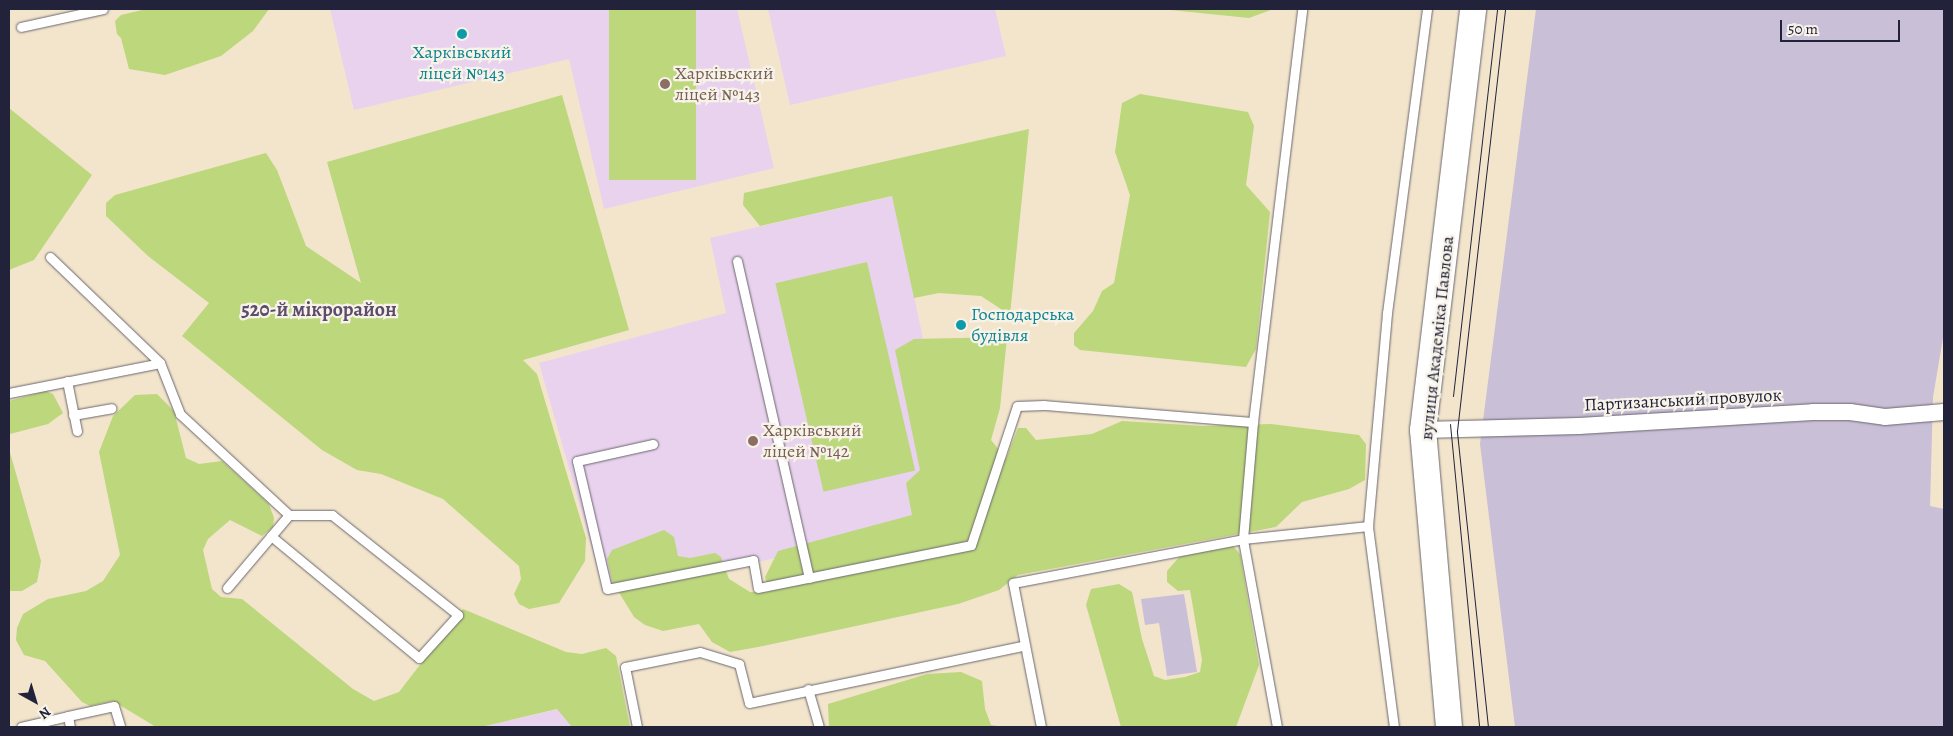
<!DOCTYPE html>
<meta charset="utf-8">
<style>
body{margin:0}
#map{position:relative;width:1953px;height:736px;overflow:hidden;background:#f2e5cc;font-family:Alegreya,serif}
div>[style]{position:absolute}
.built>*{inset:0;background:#e8d2ee}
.industrial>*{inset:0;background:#c9bfd7}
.green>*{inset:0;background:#bcd77c;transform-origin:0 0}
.roads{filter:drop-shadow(0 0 1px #6b666e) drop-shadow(0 0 1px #6b666e)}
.service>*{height:9px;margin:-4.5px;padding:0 4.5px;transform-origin:4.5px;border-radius:4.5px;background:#fff}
.minor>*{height:16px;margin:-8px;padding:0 8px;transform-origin:8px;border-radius:8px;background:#fff}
.primary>*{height:26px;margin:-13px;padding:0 13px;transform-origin:13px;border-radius:13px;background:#fff}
.tram>*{height:1px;margin:-0.5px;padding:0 0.5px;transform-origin:0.5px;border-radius:0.5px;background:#22223b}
.dots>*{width:14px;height:14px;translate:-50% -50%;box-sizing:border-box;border:2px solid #f7f3e8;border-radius:50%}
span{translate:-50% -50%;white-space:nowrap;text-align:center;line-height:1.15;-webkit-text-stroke:4.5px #f7f3e8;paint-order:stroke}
.culture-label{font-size:18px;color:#0d838f}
.left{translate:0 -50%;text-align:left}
.education-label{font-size:18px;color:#785e54}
.street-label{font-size:18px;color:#22223b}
.quarter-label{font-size:20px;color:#5c4c6c;font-weight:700}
.frame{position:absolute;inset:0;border:10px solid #22223b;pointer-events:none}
.north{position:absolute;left:10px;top:676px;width:50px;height:50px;-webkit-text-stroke:4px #f7f3e8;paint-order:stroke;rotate:141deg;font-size:14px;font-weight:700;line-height:20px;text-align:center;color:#22223b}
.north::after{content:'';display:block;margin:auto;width:18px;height:22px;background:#22223b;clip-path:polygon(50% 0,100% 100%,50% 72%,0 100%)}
.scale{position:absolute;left:1780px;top:20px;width:120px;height:22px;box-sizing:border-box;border:2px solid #22223b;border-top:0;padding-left:6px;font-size:15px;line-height:18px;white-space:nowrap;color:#22223b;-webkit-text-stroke:4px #f7f3e8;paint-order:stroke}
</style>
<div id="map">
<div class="built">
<div style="clip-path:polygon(330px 9px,737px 9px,774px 168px,604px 209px,569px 59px,354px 110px)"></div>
<div style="clip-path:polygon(768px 9px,995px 9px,1006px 56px,790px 105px)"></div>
<div style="clip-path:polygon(893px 196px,961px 519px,605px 594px,539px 363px,726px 313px,710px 238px)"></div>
<div style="clip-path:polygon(594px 701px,600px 727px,481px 727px)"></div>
</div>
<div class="industrial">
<div style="clip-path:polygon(1536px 9px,1944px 9px,1944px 332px,1933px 397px,1930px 506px,1944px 509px,1944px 727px,1515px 727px,1480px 444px)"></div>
<div style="clip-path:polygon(1184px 594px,1197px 672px,1167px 676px,1159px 623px,1145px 625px,1141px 599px)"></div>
</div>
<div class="green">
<div style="clip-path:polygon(146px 9px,269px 9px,253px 31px,221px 56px,165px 75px,129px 69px,121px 38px,117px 34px,115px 21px,121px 15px)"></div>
<div style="left:609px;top:9px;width:87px;height:171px"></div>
<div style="clip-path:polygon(1161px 9px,1273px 9px,1249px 18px)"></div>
<div style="clip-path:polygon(1140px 94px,1248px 112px,1254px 126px,1246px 185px,1270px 212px,1256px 349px,1246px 367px,1080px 350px,1074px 345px,1074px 333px,1093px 311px,1102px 291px,1114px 283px,1130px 195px,1115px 152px,1122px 103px)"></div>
<div style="clip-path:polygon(562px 95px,629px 330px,523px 360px,537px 374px,586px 538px,585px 561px,559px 603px,529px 609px,519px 604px,514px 594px,521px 579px,519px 566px,443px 499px,381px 474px,357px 470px,322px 450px,182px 336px,209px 303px,148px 256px,106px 216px,106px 203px,115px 195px,266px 153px,277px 170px,306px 246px,361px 283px,327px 162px)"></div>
<div style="clip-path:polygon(9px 108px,92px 175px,34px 260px,9px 270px)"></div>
<div style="clip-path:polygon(1029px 129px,1010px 315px,981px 296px,939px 293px,914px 298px,892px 196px,760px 226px,743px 205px,744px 193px)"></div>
<div style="left:867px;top:262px;width:214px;height:94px;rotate:77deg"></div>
<div style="clip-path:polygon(1007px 337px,1000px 408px,991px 440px,1006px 459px,1018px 428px,1026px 428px,1036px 440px,1092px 434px,1122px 421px,1204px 426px,1271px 424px,1359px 435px,1366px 444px,1365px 480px,1349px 489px,1302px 502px,1276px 527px,1018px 575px,999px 590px,958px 604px,758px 647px,730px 652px,712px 642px,699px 624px,663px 631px,645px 625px,634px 617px,612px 581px,607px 559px,612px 550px,664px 530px,674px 537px,678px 556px,690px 558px,715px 553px,721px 557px,729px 579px,750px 592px,769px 592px,765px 577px,778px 551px,912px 515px,906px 483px,920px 470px,895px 350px,914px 339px)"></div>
<div style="clip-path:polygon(46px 391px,53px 394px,63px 413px,48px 424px,10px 434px,9px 440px,9px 401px)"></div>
<div style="clip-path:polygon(157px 394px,174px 411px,186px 458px,199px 464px,222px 461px,269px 504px,274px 518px,273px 527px,262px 536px,230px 520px,208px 539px,203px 550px,212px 589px,221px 597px,242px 599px,353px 689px,374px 701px,399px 692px,463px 609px,566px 652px,582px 654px,606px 648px,616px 656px,630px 727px,572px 727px,557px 709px,481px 727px,156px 727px,113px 701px,90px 706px,82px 702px,45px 661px,24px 655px,16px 640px,17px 628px,23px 614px,48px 599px,86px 591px,103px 581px,120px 555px,99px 452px,113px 416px,135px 395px)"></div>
<div style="clip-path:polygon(9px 449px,41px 561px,37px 582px,22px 591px,9px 591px)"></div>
<div style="clip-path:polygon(1233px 546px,1240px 554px,1259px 665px,1236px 727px,1121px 727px,1086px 605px,1091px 589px,1119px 584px,1132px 592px,1142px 639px,1154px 676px,1165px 680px,1185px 677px,1200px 672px,1202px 660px,1190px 590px,1178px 591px,1167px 582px,1167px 571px,1181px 555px)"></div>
<div style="clip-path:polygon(961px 672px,982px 681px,985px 709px,991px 725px,1005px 727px,829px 727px,828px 704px,927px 674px)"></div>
</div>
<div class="roads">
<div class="service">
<div style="left:21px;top:27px;width:84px;rotate:-12.4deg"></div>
<div style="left:50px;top:257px;width:153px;rotate:43.9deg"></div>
<div style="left:160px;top:363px;width:55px;rotate:68.6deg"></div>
<div style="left:180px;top:414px;width:149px;rotate:42.8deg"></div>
<div style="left:289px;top:515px;width:43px"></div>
<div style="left:332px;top:515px;width:161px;rotate:38.4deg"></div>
<div style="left:458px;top:615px;width:58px;rotate:132.2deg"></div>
<div style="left:419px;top:658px;width:192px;rotate:-140.5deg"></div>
<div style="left:737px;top:261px;width:325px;rotate:77.2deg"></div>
<div style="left:67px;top:381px;width:51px;rotate:78.7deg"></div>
<div style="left:9px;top:393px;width:154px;rotate:-11.2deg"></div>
<div style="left:73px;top:415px;width:39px;rotate:-10deg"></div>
<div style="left:653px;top:444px;width:78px;rotate:167.4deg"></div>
<div style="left:577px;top:461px;width:131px;rotate:76.8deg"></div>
<div style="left:607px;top:589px;width:149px;rotate:-11.2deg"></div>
<div style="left:753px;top:560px;width:28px;rotate:80deg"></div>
<div style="left:758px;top:588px;width:217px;rotate:-11.4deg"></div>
<div style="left:971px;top:545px;width:146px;rotate:-71.7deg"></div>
<div style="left:1017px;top:406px;width:27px;rotate:-2deg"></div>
<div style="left:1044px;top:405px;width:210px;rotate:4.7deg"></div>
<div style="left:227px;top:588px;width:96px;rotate:-49.7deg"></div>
<div style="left:808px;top:689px;width:40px;rotate:74deg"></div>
<div style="left:68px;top:716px;width:47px;rotate:-12.3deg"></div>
<div style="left:114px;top:706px;width:21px;rotate:73deg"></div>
<div style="left:21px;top:727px;width:48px;rotate:-13.2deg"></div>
<div style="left:68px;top:716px;width:11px;rotate:80deg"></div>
<div style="left:637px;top:727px;width:61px;rotate:-101.3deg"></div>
<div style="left:625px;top:667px;width:76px;rotate:-11.3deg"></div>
<div style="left:700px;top:652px;width:41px;rotate:17.1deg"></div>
<div style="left:739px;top:664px;width:40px;rotate:75.6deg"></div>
<div style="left:749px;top:703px;width:280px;rotate:-11.8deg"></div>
<div style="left:1041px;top:727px;width:147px;rotate:-101deg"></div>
<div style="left:1013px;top:583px;width:234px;rotate:-10.8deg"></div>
<div style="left:1243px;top:539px;width:126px;rotate:-5.9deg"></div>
<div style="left:1277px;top:727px;width:191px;rotate:-100.3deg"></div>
<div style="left:1243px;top:539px;width:117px;rotate:-85.1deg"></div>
<div style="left:1253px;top:422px;width:416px;rotate:-83.2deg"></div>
<div style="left:1394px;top:727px;width:203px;rotate:-97.4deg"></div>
<div style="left:1368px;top:526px;width:214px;rotate:-84.9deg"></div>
<div style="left:1387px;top:313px;width:307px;rotate:-82.5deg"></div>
</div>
<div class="minor">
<div style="left:1423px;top:430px;width:156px;rotate:-1.5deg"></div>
<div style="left:1579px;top:426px;width:234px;rotate:-3.4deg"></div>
<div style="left:1813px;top:412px;width:37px"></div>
<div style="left:1850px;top:412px;width:35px;rotate:8deg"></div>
<div style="left:1885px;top:417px;width:59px;rotate:-4.8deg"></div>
</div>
<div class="primary">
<div style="left:1449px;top:727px;width:298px;rotate:-95deg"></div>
<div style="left:1423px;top:430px;width:424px;rotate:-83.2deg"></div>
</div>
</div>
<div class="tram">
<div style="left:1453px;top:396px;width:389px;rotate:-83.5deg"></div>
<div style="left:1450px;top:424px;width:304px;rotate:84.5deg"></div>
<div style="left:1488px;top:727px;width:298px;rotate:-96deg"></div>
<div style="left:1457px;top:431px;width:425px;rotate:-83.5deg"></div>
</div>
<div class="dots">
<div style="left:462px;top:34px;background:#0f9aa8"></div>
<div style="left:665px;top:84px;background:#8d6e63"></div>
<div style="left:961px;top:325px;background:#0f9aa8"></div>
<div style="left:753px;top:441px;background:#8d6e63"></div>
</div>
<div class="culture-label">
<span style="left:462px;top:63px">Харківський<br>ліцей №143</span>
<span class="left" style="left:971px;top:325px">Господарська<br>будівля</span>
</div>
<div class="education-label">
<span class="left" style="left:675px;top:84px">Харківьский<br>ліцей №143</span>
<span class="left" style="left:763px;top:441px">Харківський<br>ліцей №142</span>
</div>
<div class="street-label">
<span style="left:1437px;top:338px;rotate:-84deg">вулиця Академіка Павлова</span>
<span style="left:1683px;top:400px;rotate:-3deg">Партизанський провулок</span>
</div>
<div class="quarter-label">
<span style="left:319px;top:309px">520-й мікрорайон</span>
</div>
<div class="frame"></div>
<div class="north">N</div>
<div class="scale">50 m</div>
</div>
